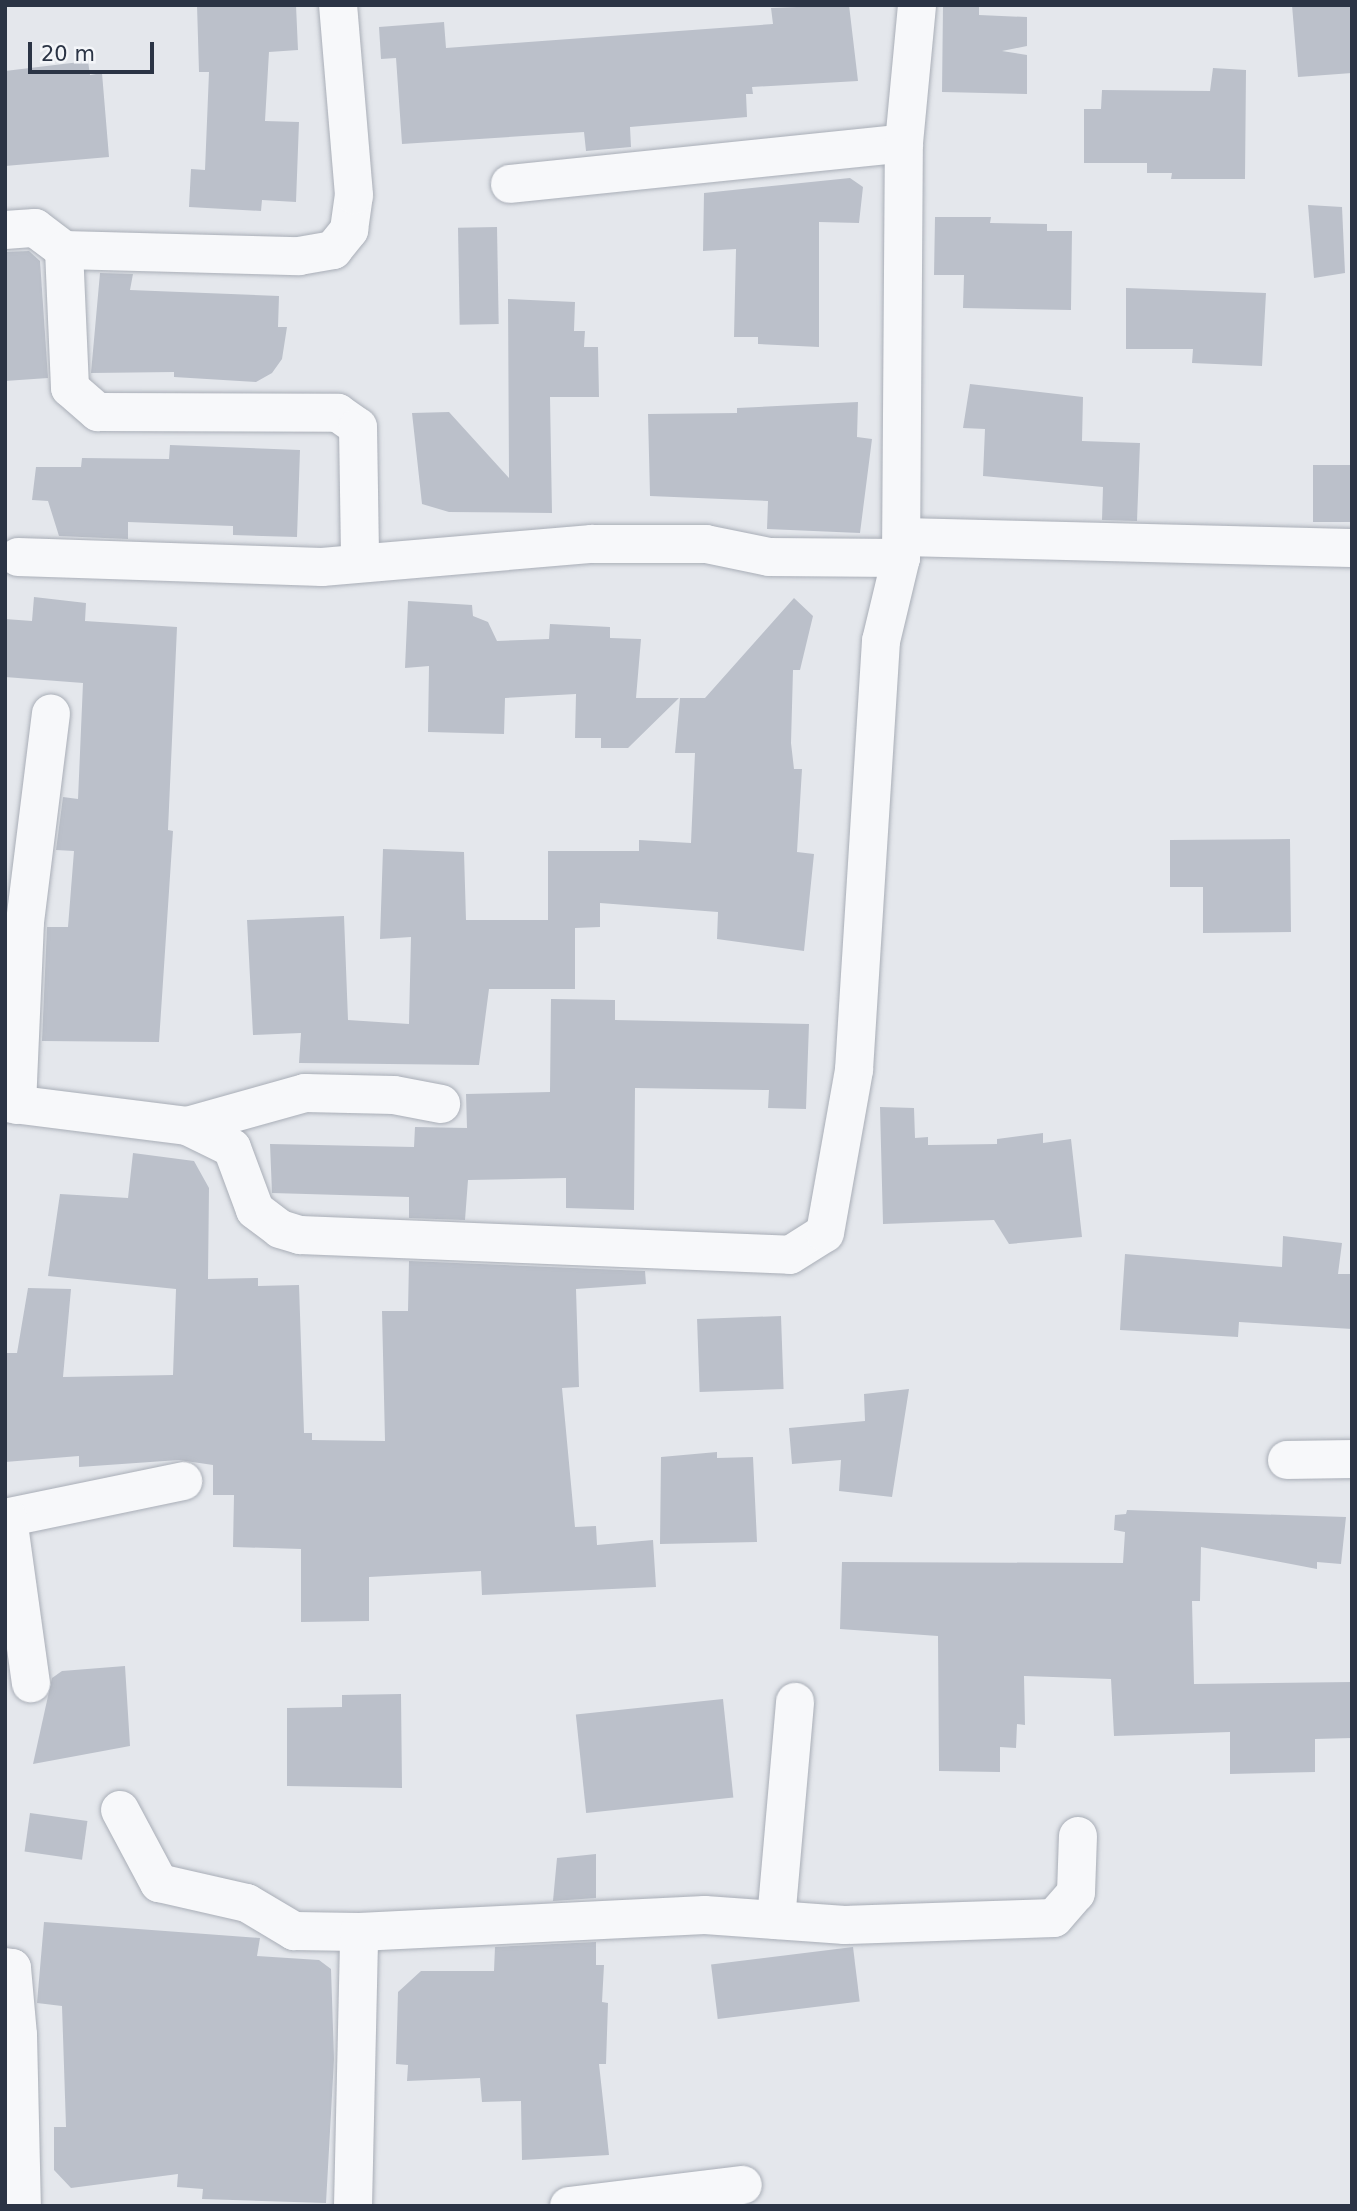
<!DOCTYPE html>
<style>
body{margin:0}
#map{position:relative;width:1357px;height:2211px;overflow:hidden;background:#e4e7ec;font-family:"DejaVu Sans",sans-serif}
div>[style]{position:absolute}
.building>*{inset:0;background:#bbc0ca;transform-origin:0 0}
.roads{filter:drop-shadow(0 0 2px #a9aeb7) drop-shadow(0 0 2px #a9aeb7)}
.street>*{height:38px;margin:-19px;padding:0 19px;transform-origin:19px;border-radius:19px;background:#f7f8fa}
span{translate:-50% -50%;white-space:nowrap;text-align:center;line-height:1.15;-webkit-text-stroke:7px #f4f6f9;paint-order:stroke}
.frame{position:absolute;inset:0;border:7px solid #2b3445;pointer-events:none}
.scale{position:absolute;left:28px;top:42px;width:126px;height:32px;box-sizing:border-box;border:4px solid #2b3445;border-top:0;padding-left:9px;font-size:21px;line-height:24px;white-space:nowrap;color:#2b3445;-webkit-text-stroke:5px #f4f6f9;paint-order:stroke}
</style>
<div id="map">
<div class="building">
<div style="clip-path:polygon(197px 5px,296px 5px,298px 50px,269px 52px,265px 121px,299px 122px,296px 202px,262px 200px,261px 211px,189px 207px,191px 169px,205px 170px,209px 72px,199px 72px)"></div>
<div style="clip-path:polygon(849px 5px,858px 81px,752px 87px,753px 94px,746px 94px,747px 117px,630px 127px,631px 147px,586px 151px,584px 132px,402px 144px,396px 58px,381px 59px,379px 27px,444px 22px,446px 48px,773px 24px,771px 8px)"></div>
<div style="clip-path:polygon(943px 5px,979px 5px,979px 15px,1027px 17px,1027px 46px,1002px 51px,1027px 55px,1027px 94px,942px 92px)"></div>
<div style="clip-path:polygon(1292px 5px,1352px 5px,1352px 73px,1298px 77px)"></div>
<div style="clip-path:polygon(88px 61px,90px 75px,102px 73px,109px 157px,5px 166px,5px 71px)"></div>
<div style="clip-path:polygon(1213px 68px,1246px 70px,1245px 179px,1171px 179px,1172px 173px,1147px 173px,1147px 163px,1084px 163px,1084px 109px,1101px 109px,1102px 90px,1210px 91px)"></div>
<div style="clip-path:polygon(850px 178px,863px 187px,859px 223px,819px 222px,819px 347px,758px 344px,758px 337px,734px 337px,736px 249px,703px 251px,704px 193px)"></div>
<div style="clip-path:polygon(1308px 205px,1342px 207px,1345px 273px,1314px 278px)"></div>
<div style="clip-path:polygon(935px 217px,991px 217px,990px 223px,1047px 224px,1047px 231px,1072px 231px,1071px 310px,963px 308px,964px 275px,934px 275px)"></div>
<div style="left:497px;top:227px;width:97px;height:39px;rotate:89deg"></div>
<div style="clip-path:polygon(29px 251px,40px 261px,48px 378px,5px 381px,5px 252px)"></div>
<div style="clip-path:polygon(100px 273px,133px 274px,130px 290px,279px 296px,278px 327px,287px 327px,282px 359px,272px 373px,256px 382px,174px 377px,174px 372px,91px 373px)"></div>
<div style="clip-path:polygon(1126px 288px,1266px 293px,1262px 366px,1192px 363px,1193px 349px,1126px 349px)"></div>
<div style="clip-path:polygon(508px 299px,575px 302px,574px 331px,585px 331px,584px 347px,598px 347px,599px 397px,550px 397px,552px 513px,449px 512px,422px 504px,412px 413px,449px 412px,509px 478px)"></div>
<div style="clip-path:polygon(970px 384px,1083px 397px,1082px 441px,1140px 443px,1137px 521px,1102px 520px,1103px 487px,983px 476px,985px 429px,963px 428px)"></div>
<div style="clip-path:polygon(858px 402px,857px 437px,872px 439px,860px 533px,767px 529px,768px 501px,650px 496px,648px 414px,737px 413px,737px 408px)"></div>
<div style="clip-path:polygon(170px 445px,300px 450px,297px 537px,233px 535px,233px 526px,128px 522px,128px 539px,59px 536px,48px 501px,32px 500px,36px 467px,81px 467px,82px 458px,169px 459px)"></div>
<div style="left:1352px;top:465px;width:57px;height:39px;rotate:90deg"></div>
<div style="clip-path:polygon(34px 597px,86px 603px,85px 621px,177px 627px,168px 830px,173px 831px,159px 1042px,42px 1041px,47px 927px,68px 927px,74px 851px,56px 850px,63px 797px,78px 799px,83px 683px,5px 677px,5px 619px,32px 621px)"></div>
<div style="clip-path:polygon(794px 598px,813px 616px,800px 670px,793px 670px,791px 743px,794px 769px,802px 769px,797px 852px,814px 854px,804px 951px,717px 939px,718px 912px,600px 903px,600px 927px,575px 928px,575px 989px,489px 989px,479px 1065px,299px 1063px,301px 1033px,253px 1035px,247px 920px,344px 916px,348px 1020px,409px 1024px,411px 937px,380px 939px,383px 849px,464px 852px,466px 920px,548px 920px,548px 851px,639px 851px,639px 840px,691px 843px,695px 753px,675px 753px,680px 698px,705px 698px)"></div>
<div style="clip-path:polygon(408px 601px,472px 605px,473px 616px,488px 622px,497px 641px,549px 639px,550px 624px,610px 627px,610px 638px,641px 639px,636px 698px,679px 698px,628px 748px,601px 748px,601px 738px,575px 738px,576px 694px,505px 698px,504px 734px,428px 732px,429px 666px,405px 668px)"></div>
<div style="clip-path:polygon(1290px 839px,1291px 932px,1203px 933px,1203px 887px,1170px 887px,1170px 840px)"></div>
<div style="clip-path:polygon(551px 999px,615px 1000px,615px 1020px,809px 1024px,806px 1109px,768px 1108px,769px 1090px,635px 1088px,634px 1210px,566px 1208px,566px 1178px,468px 1180px,465px 1220px,409px 1218px,409px 1197px,272px 1193px,270px 1144px,414px 1147px,415px 1127px,467px 1128px,466px 1094px,550px 1092px)"></div>
<div style="clip-path:polygon(880px 1107px,914px 1108px,915px 1138px,928px 1137px,928px 1145px,997px 1144px,997px 1139px,1043px 1133px,1043px 1143px,1071px 1139px,1082px 1237px,1009px 1244px,994px 1220px,883px 1224px)"></div>
<div style="clip-path:polygon(133px 1153px,194px 1161px,209px 1188px,208px 1279px,258px 1278px,258px 1286px,299px 1285px,304px 1433px,312px 1433px,312px 1440px,385px 1441px,382px 1311px,408px 1311px,409px 1261px,645px 1271px,646px 1284px,576px 1289px,579px 1387px,562px 1388px,575px 1527px,596px 1526px,597px 1545px,653px 1540px,656px 1587px,482px 1595px,481px 1571px,369px 1577px,369px 1621px,301px 1622px,301px 1549px,233px 1547px,234px 1495px,213px 1495px,213px 1465px,179px 1460px,79px 1467px,79px 1456px,5px 1462px,5px 1353px,17px 1353px,28px 1288px,71px 1289px,63px 1377px,173px 1375px,176px 1289px,48px 1276px,60px 1194px,128px 1198px)"></div>
<div style="clip-path:polygon(1283px 1236px,1342px 1243px,1338px 1274px,1352px 1274px,1352px 1329px,1239px 1322px,1238px 1337px,1120px 1330px,1125px 1254px,1282px 1267px)"></div>
<div style="left:781px;top:1316px;width:73px;height:84px;rotate:88deg"></div>
<div style="clip-path:polygon(909px 1389px,892px 1497px,839px 1491px,841px 1460px,792px 1464px,789px 1428px,865px 1421px,864px 1394px)"></div>
<div style="clip-path:polygon(717px 1452px,717px 1458px,753px 1457px,757px 1542px,660px 1544px,661px 1457px)"></div>
<div style="clip-path:polygon(1127px 1510px,1346px 1517px,1341px 1564px,1317px 1562px,1317px 1569px,1201px 1547px,1200px 1601px,1192px 1601px,1194px 1684px,1352px 1682px,1352px 1738px,1315px 1739px,1315px 1772px,1230px 1774px,1230px 1732px,1114px 1736px,1111px 1679px,1024px 1676px,1025px 1725px,1017px 1724px,1016px 1748px,1000px 1747px,1000px 1772px,939px 1771px,938px 1636px,840px 1629px,842px 1562px,1123px 1563px,1125px 1532px,1114px 1530px,1115px 1515px,1126px 1514px)"></div>
<div style="clip-path:polygon(125px 1666px,130px 1746px,33px 1764px,52px 1678px,62px 1671px)"></div>
<div style="clip-path:polygon(401px 1694px,402px 1788px,287px 1786px,287px 1708px,342px 1707px,342px 1695px)"></div>
<div style="left:723px;top:1699px;width:99px;height:148px;rotate:84deg"></div>
<div style="left:30px;top:1813px;width:58px;height:39px;rotate:8deg"></div>
<div style="clip-path:polygon(596px 1854px,596px 1898px,553px 1901px,557px 1858px)"></div>
<div style="clip-path:polygon(44px 1922px,260px 1938px,257px 1956px,319px 1960px,331px 1969px,334px 2059px,326px 2203px,202px 2199px,203px 2189px,177px 2187px,178px 2174px,71px 2188px,54px 2170px,54px 2127px,66px 2127px,62px 2006px,37px 2003px)"></div>
<div style="clip-path:polygon(596px 1942px,596px 1965px,604px 1965px,602px 2002px,608px 2003px,606px 2064px,599px 2064px,609px 2155px,522px 2160px,521px 2101px,482px 2102px,480px 2078px,407px 2081px,408px 2065px,396px 2064px,398px 1992px,421px 1971px,494px 1971px,495px 1947px)"></div>
<div style="left:853px;top:1947px;width:55px;height:143px;rotate:83deg"></div>
</div>
<div class="roads">
<div class="street">
<div style="left:510px;top:184px;width:396px;rotate:-5.9deg"></div>
<div style="left:5px;top:230px;width:30px;rotate:-4deg"></div>
<div style="left:35px;top:228px;width:36px;rotate:37deg"></div>
<div style="left:64px;top:250px;width:235px;rotate:1.5deg"></div>
<div style="left:299px;top:256px;width:35px;rotate:-10deg"></div>
<div style="left:333px;top:250px;width:26px;rotate:-51deg"></div>
<div style="left:349px;top:230px;width:35px;rotate:-82deg"></div>
<div style="left:354px;top:195px;width:191px;rotate:-94.8deg"></div>
<div style="left:64px;top:250px;width:138px;rotate:87.5deg"></div>
<div style="left:70px;top:388px;width:37px;rotate:41deg"></div>
<div style="left:98px;top:412px;width:240px;rotate:0.2deg"></div>
<div style="left:338px;top:413px;width:24px;rotate:35deg"></div>
<div style="left:358px;top:427px;width:133px;rotate:89.1deg"></div>
<div style="left:902px;top:537px;width:450px;rotate:1.4deg"></div>
<div style="left:18px;top:557px;width:304px;rotate:1.9deg"></div>
<div style="left:322px;top:567px;width:271px;rotate:-4.9deg"></div>
<div style="left:592px;top:544px;width:114px"></div>
<div style="left:706px;top:544px;width:64px;rotate:11.7deg"></div>
<div style="left:769px;top:557px;width:132px;rotate:0.4deg"></div>
<div style="left:5px;top:1103px;width:183px;rotate:7.2deg"></div>
<div style="left:187px;top:1126px;width:50px;rotate:26.1deg"></div>
<div style="left:232px;top:1148px;width:66px;rotate:69.6deg"></div>
<div style="left:255px;top:1210px;width:31px;rotate:37deg"></div>
<div style="left:280px;top:1229px;width:21px;rotate:17deg"></div>
<div style="left:300px;top:1235px;width:490px;rotate:2.3deg"></div>
<div style="left:790px;top:1255px;width:41px;rotate:-32.2deg"></div>
<div style="left:825px;top:1233px;width:166px;rotate:-79.9deg"></div>
<div style="left:854px;top:1070px;width:430px;rotate:-86.4deg"></div>
<div style="left:881px;top:641px;width:85px;rotate:-76.5deg"></div>
<div style="left:901px;top:558px;width:415px;rotate:-89.6deg"></div>
<div style="left:904px;top:143px;width:139px;rotate:-84.6deg"></div>
<div style="left:17px;top:1105px;width:183px;rotate:-87.5deg"></div>
<div style="left:25px;top:922px;width:210px;rotate:-82.9deg"></div>
<div style="left:187px;top:1126px;width:123px;rotate:-15.6deg"></div>
<div style="left:305px;top:1093px;width:89px;rotate:1.3deg"></div>
<div style="left:394px;top:1095px;width:48px;rotate:10.8deg"></div>
<div style="left:1287px;top:1460px;width:65px;rotate:-0.9deg"></div>
<div style="left:5px;top:1518px;width:182px;rotate:-11.7deg"></div>
<div style="left:8px;top:1518px;width:167px;rotate:82.1deg"></div>
<div style="left:120px;top:1810px;width:83px;rotate:61.9deg"></div>
<div style="left:159px;top:1883px;width:90px;rotate:12.8deg"></div>
<div style="left:247px;top:1903px;width:55px;rotate:30.8deg"></div>
<div style="left:294px;top:1931px;width:65px;rotate:0.9deg"></div>
<div style="left:776px;top:1920px;width:219px;rotate:-85deg"></div>
<div style="left:5px;top:1967px;width:7px;rotate:8deg"></div>
<div style="left:12px;top:1968px;width:67px;rotate:84.9deg"></div>
<div style="left:18px;top:2035px;width:171px;rotate:88.7deg"></div>
<div style="left:353px;top:2206px;width:274px;rotate:-88.7deg"></div>
<div style="left:359px;top:1932px;width:346px;rotate:-2.8deg"></div>
<div style="left:705px;top:1915px;width:140px;rotate:4.1deg"></div>
<div style="left:845px;top:1925px;width:209px;rotate:-1.9deg"></div>
<div style="left:1054px;top:1918px;width:33px;rotate:-49deg"></div>
<div style="left:1076px;top:1893px;width:57px;rotate:-88deg"></div>
<div style="left:569px;top:2206px;width:175px;rotate:-6.9deg"></div>
</div>
</div>
<div class="frame"></div>
<div class="scale">20 m</div>
</div>
